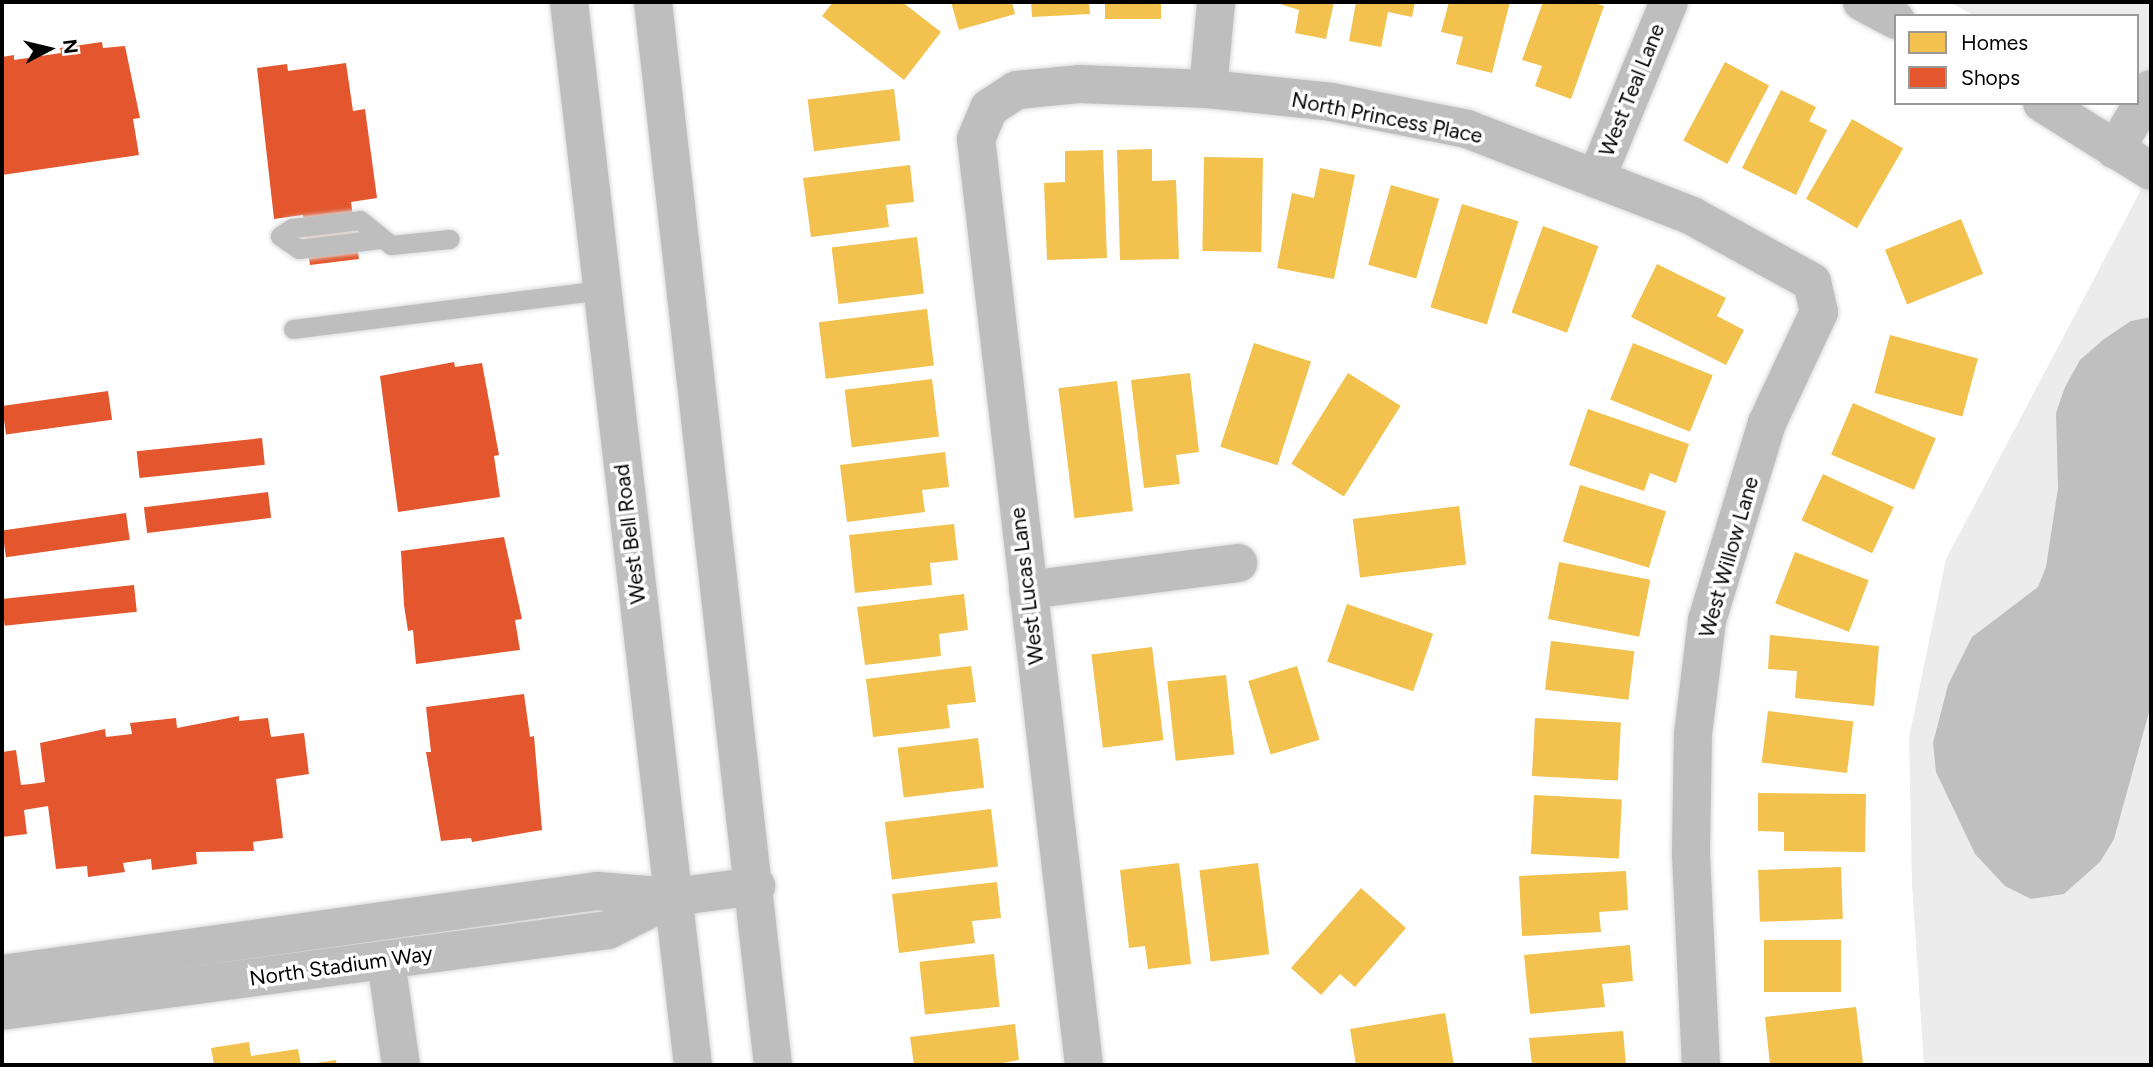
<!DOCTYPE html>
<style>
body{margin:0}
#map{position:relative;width:2153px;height:1067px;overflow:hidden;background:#fff;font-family:Figtree,sans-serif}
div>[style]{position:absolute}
.green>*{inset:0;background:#ececec}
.water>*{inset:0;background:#bfbfbf}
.homes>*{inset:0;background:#f2c14e;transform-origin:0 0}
.shops>*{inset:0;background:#e4572e;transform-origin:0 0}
.roads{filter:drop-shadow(0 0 2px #dbdbdb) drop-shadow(0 0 2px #dbdbdb)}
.service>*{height:19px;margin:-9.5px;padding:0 9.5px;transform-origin:9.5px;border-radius:9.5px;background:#bebebe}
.minor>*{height:38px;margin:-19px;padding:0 19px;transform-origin:19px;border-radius:19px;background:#bebebe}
.tertiary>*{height:38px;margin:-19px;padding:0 19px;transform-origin:19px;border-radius:19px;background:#bebebe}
.primary>*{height:38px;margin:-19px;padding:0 19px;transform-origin:19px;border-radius:19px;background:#bebebe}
span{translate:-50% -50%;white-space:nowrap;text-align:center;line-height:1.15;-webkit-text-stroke:7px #fff;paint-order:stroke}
.street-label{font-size:21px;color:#000}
.frame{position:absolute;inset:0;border:4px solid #000;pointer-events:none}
.legend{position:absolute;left:1894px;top:14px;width:245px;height:91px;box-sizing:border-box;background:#fff;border:2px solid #999;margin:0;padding:9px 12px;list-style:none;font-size:21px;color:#000}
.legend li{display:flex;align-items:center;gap:14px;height:35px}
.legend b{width:35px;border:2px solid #999}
.north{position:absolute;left:14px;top:14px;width:70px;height:70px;-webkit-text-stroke:5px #fff;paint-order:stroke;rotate:83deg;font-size:19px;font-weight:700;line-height:28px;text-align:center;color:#000}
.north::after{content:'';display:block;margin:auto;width:24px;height:32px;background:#000;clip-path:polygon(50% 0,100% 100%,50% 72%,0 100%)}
</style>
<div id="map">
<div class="green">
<div style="clip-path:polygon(1949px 2px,2151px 2px,2151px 109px,2137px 102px,2137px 16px,1975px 16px)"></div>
<div style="clip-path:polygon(2151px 171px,2151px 1065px,1924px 1065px,1912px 884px,1909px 738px,1946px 559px)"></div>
</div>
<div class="water">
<div style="clip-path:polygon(2151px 317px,2151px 705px,2114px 839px,2100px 862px,2064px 894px,2031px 899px,2005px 886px,1975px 854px,1936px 772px,1933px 743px,1948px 685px,1972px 637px,2038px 587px,2046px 567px,2058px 488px,2056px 413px,2065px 387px,2080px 360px,2104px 339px,2131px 321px)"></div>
</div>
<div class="homes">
<div style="clip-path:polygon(833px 2px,902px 2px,941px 32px,904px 80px,822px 16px)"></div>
<div style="clip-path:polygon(951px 2px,1012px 2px,1015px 14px,959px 30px)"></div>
<div style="clip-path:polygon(1031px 2px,1089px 2px,1090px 14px,1032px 17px)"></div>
<div style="left:1105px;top:2px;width:56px;height:17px"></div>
<div style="clip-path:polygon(1274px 2px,1334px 2px,1326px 39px,1295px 33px,1299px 10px)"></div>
<div style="clip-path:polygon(1356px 2px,1415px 2px,1412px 17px,1388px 12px,1381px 47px,1349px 41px)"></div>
<div style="clip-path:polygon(1449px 2px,1510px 2px,1492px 73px,1456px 64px,1463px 37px,1441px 32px)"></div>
<div style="clip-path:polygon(1543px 2px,1591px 2px,1604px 6px,1571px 99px,1535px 86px,1542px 66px,1522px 60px)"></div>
<div style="left:1725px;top:62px;width:50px;height:89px;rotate:28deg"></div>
<div style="left:894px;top:89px;width:52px;height:87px;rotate:83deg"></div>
<div style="clip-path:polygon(1781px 90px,1816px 107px,1809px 121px,1827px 130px,1796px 195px,1742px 168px)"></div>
<div style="left:1852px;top:119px;width:59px;height:92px;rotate:30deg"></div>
<div style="clip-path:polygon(1152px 149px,1152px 181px,1176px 180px,1179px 259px,1120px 260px,1117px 150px)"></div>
<div style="clip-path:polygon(1103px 150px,1107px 258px,1047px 260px,1044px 183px,1065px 182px,1065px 151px)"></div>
<div style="left:1204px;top:157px;width:59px;height:94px;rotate:1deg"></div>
<div style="clip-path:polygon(910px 165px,914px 202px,886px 205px,889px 227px,811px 237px,803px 178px)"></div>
<div style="clip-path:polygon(1320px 168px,1355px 175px,1334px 279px,1277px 268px,1292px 193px,1314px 198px)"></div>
<div style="left:1391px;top:185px;width:50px;height:83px;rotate:16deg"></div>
<div style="left:1462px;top:204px;width:59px;height:108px;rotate:17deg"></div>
<div style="left:1961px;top:219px;width:59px;height:82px;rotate:68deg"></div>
<div style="left:1543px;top:226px;width:59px;height:92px;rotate:20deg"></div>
<div style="left:917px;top:237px;width:57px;height:86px;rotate:83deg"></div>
<div style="clip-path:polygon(1657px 264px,1726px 298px,1717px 316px,1744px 330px,1726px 365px,1631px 317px)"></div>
<div style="left:927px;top:309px;width:57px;height:109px;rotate:83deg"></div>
<div style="left:1890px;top:335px;width:91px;height:60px;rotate:15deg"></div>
<div style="left:1254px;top:343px;width:60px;height:109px;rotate:18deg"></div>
<div style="left:1633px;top:343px;width:86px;height:61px;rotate:22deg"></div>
<div style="clip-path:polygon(1190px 373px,1199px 452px,1176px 455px,1180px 484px,1144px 488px,1131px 380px)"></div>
<div style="left:1348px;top:373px;width:62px;height:107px;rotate:32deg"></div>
<div style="left:932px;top:379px;width:58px;height:88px;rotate:83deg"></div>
<div style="left:1117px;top:381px;width:131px;height:59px;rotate:83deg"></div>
<div style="left:1853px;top:403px;width:90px;height:56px;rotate:23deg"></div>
<div style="clip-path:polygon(1588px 409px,1689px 444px,1676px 483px,1650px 473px,1644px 491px,1569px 465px)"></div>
<div style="clip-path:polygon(945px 452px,949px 487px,922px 490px,925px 512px,847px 522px,840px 465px)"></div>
<div style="left:1823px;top:474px;width:78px;height:51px;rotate:25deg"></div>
<div style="left:1580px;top:485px;width:90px;height:59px;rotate:17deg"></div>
<div style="left:1459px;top:506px;width:59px;height:107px;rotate:83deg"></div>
<div style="clip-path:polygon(954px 524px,958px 560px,930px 563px,932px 585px,855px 593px,849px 535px)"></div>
<div style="left:1795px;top:552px;width:79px;height:55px;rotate:21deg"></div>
<div style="left:1559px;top:562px;width:93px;height:58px;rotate:11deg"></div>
<div style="clip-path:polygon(964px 594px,968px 630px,939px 634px,941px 656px,865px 665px,857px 607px)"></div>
<div style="left:1347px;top:604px;width:91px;height:61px;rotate:19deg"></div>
<div style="clip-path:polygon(1770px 635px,1879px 646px,1874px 706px,1795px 698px,1797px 671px,1768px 669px)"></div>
<div style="left:1551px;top:641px;width:84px;height:49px;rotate:7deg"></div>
<div style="left:1152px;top:647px;width:94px;height:61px;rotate:83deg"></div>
<div style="clip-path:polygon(971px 666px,976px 702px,947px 705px,950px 728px,873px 737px,866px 679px)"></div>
<div style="left:1297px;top:666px;width:77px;height:51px;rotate:73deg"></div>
<div style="left:1226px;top:675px;width:80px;height:59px;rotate:84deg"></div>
<div style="left:1768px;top:711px;width:86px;height:52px;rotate:7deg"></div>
<div style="left:1535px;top:718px;width:86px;height:58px;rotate:3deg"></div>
<div style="left:978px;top:738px;width:50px;height:81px;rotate:83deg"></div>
<div style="clip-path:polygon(1758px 793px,1866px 794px,1865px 852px,1784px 851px,1784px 832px,1758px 831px)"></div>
<div style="left:1534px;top:795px;width:88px;height:59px;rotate:3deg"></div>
<div style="left:991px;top:809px;width:58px;height:107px;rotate:83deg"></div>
<div style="clip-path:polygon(1179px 863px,1191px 964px,1148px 969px,1145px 946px,1129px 948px,1120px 870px)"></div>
<div style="left:1258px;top:863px;width:92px;height:59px;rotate:83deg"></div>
<div style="left:1841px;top:867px;width:52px;height:83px;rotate:88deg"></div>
<div style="clip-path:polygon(1626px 871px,1628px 910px,1599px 912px,1601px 932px,1522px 936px,1519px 876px)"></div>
<div style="clip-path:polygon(997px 882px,1001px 918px,972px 921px,975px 943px,899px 953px,892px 894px)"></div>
<div style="clip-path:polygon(1361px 888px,1406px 928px,1355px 987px,1340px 974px,1321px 995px,1291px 968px)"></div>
<div style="left:1764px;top:940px;width:77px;height:52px"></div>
<div style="clip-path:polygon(1630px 945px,1633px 981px,1602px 984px,1605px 1007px,1530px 1014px,1524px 955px)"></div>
<div style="left:994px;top:954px;width:53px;height:75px;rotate:84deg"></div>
<div style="clip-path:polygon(1856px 1007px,1863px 1063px,1770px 1065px,1765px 1017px)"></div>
<div style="clip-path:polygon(1445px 1013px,1454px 1065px,1356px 1065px,1350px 1029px)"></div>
<div style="clip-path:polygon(1015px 1024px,1019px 1060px,990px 1065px,914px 1065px,910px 1037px)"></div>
<div style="clip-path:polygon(1623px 1031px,1626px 1065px,1532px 1065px,1529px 1038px)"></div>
<div style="clip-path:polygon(249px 1042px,251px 1056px,298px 1049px,301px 1065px,214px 1065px,211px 1048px)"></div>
<div style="clip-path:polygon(336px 1060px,337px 1065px,309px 1065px,309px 1064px)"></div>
</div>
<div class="shops">
<div style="clip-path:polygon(102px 42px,103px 48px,125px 46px,140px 118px,133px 119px,139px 155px,2px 175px,2px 57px,14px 55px,14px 60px,61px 53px,60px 48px)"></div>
<div style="clip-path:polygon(346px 63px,353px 111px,365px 109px,377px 198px,351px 202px,359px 259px,310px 265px,303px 215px,274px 219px,257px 68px,287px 64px,288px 71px)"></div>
<div style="clip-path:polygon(454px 362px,455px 367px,482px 363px,499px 455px,494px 456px,500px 497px,398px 512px,380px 376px)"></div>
<div style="left:108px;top:391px;width:29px;height:107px;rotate:82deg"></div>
<div style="left:262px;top:438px;width:27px;height:126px;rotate:84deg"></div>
<div style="left:268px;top:492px;width:26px;height:125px;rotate:83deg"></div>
<div style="left:126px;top:513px;width:27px;height:125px;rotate:82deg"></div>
<div style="clip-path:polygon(504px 537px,522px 619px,515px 620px,520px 650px,416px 664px,413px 630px,408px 631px,404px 605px,401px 551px)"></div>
<div style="left:134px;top:585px;width:27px;height:133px;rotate:84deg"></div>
<div style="clip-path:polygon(524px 694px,530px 737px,534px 736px,542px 830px,472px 842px,471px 838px,441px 841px,426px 752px,431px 752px,426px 707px)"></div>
<div style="clip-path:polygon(239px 716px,239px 721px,268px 718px,271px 737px,304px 733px,309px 774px,276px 779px,283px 838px,253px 842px,254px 851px,196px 852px,197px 864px,152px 870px,151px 859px,123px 863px,125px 872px,88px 877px,87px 866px,56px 869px,48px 806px,24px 810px,27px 834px,2px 837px,2px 752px,16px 750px,21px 785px,31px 784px,45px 782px,40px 743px,105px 729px,106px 737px,132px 734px,130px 723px,176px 718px,177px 728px)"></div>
</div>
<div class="roads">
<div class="service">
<div style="left:380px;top:239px;width:82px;rotate:173deg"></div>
<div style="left:299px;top:249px;width:23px;rotate:-146deg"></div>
<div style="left:280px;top:236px;width:14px;rotate:-34deg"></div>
<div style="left:292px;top:228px;width:68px;rotate:-6.7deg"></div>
<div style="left:360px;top:220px;width:40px;rotate:39deg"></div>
<div style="left:391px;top:245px;width:59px;rotate:-5.8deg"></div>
<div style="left:293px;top:329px;width:310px;rotate:-7.2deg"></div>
</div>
<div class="minor">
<div style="left:1208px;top:89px;width:87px;rotate:-84.7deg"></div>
<div style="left:2115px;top:150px;width:71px;rotate:-59.5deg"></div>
<div style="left:1596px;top:179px;width:191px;rotate:-67.6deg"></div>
<div style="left:1028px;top:590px;width:212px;rotate:-7.3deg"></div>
<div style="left:386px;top:961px;width:105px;rotate:81.8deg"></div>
<div style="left:2px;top:974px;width:601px;rotate:-7.94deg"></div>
<div style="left:597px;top:891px;width:76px;rotate:4.5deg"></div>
<div style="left:673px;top:897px;width:84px;rotate:-7.5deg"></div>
<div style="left:2px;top:1011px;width:611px;rotate:-7.61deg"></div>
<div style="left:608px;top:930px;width:73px;rotate:-26.9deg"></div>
<div style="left:1084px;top:1065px;width:932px;rotate:-96.65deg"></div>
<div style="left:976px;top:139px;width:34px;rotate:-67deg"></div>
<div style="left:989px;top:108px;width:33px;rotate:-33deg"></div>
<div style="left:1017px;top:90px;width:62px;rotate:-5.5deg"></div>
<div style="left:1079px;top:84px;width:129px;rotate:2.2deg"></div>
<div style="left:1208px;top:89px;width:124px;rotate:6deg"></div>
<div style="left:1331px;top:102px;width:139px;rotate:11.2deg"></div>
<div style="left:1467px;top:129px;width:241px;rotate:21.1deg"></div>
<div style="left:1692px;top:216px;width:137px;rotate:28.8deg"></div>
<div style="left:1812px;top:282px;width:31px;rotate:77deg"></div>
<div style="left:1819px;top:312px;width:123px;rotate:115.1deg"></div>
<div style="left:1767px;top:423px;width:206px;rotate:106.9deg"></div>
<div style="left:1707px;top:620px;width:115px;rotate:97deg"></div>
<div style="left:1693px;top:734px;width:120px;rotate:91deg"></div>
<div style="left:1691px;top:854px;width:211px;rotate:87.3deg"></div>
</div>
<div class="tertiary">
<div style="left:1862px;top:2px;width:38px;rotate:28deg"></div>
<div style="left:2042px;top:103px;width:128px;rotate:32deg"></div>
</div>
<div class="primary">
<div style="left:569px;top:2px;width:1070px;rotate:83.35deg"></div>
<div style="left:653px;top:2px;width:1070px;rotate:83.56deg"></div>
</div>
</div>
<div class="street-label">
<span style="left:1632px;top:90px;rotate:-68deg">West Teal Lane</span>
<span style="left:1387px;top:118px;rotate:11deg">North Princess Place</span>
<span style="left:630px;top:534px;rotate:-97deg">West Bell Road</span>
<span style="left:1729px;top:557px;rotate:-74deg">West Willow Lane</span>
<span style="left:1027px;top:586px;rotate:-97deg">West Lucas Lane</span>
<span style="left:341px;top:966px;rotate:-8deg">North Stadium Way</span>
</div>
<div class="frame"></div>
<ul class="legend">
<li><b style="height:19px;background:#f2c14e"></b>Homes</li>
<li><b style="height:19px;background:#e4572e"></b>Shops</li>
</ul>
<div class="north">N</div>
</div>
